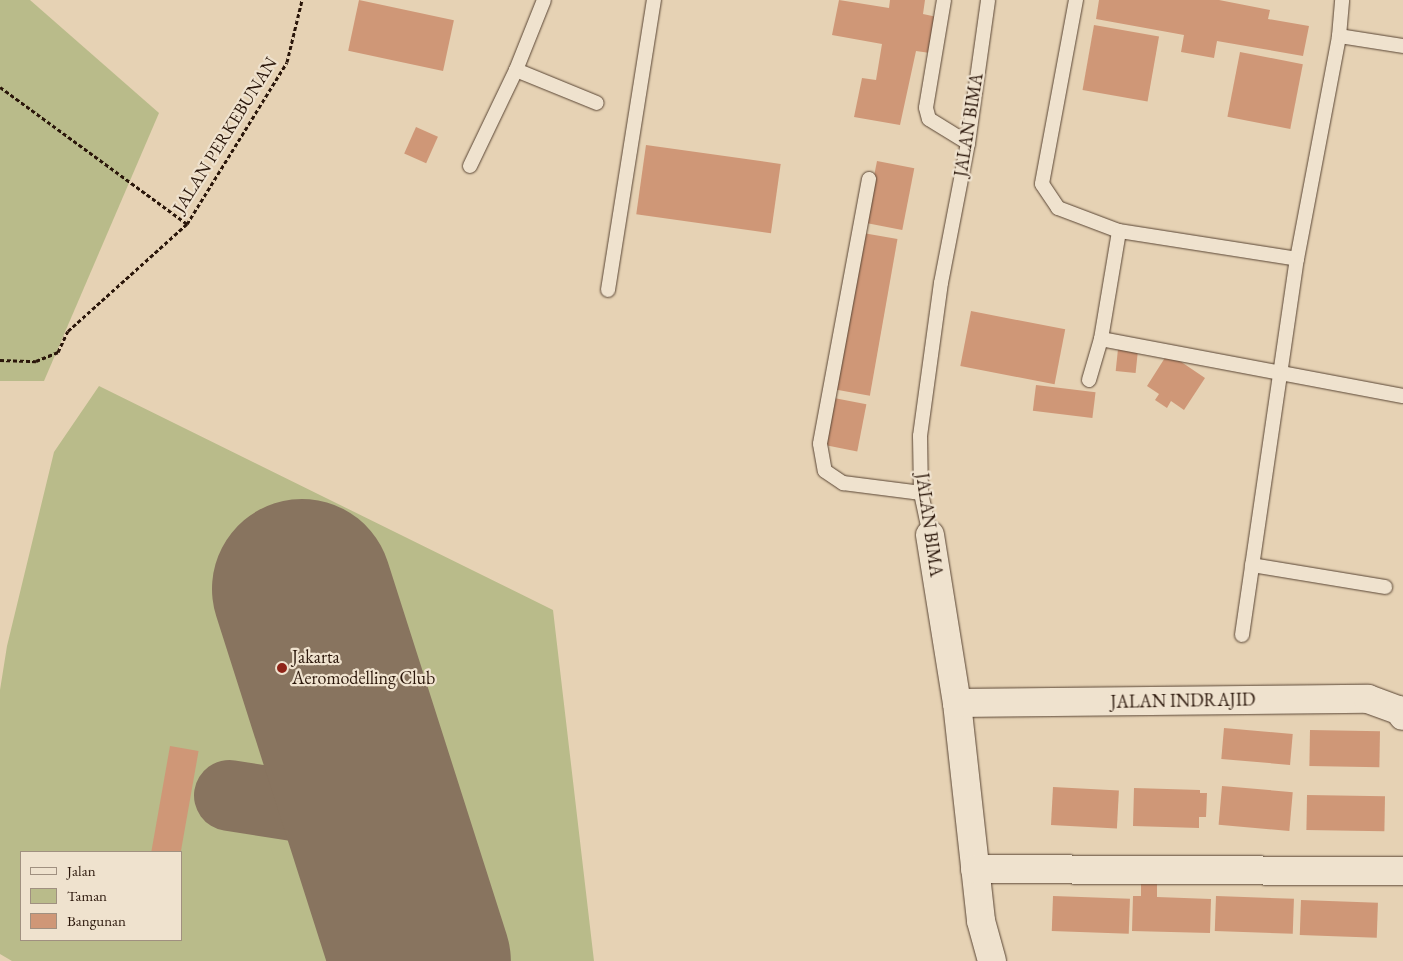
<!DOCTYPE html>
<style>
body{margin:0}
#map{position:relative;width:1403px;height:961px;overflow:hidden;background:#e6d2b4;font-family:"EB Garamond",serif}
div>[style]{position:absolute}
.green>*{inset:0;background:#b9bb8a}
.taxiway>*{height:71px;margin:-35.5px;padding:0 35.5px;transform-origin:35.5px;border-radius:35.5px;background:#88745f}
.runway>*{height:180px;margin:-90px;padding:0 90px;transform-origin:90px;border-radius:90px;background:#88745f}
.building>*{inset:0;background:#cf9777;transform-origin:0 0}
.path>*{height:3px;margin-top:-1.5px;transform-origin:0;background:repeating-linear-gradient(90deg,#2a160a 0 4px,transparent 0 6.5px)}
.roads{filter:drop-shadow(0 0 1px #594534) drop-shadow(0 0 1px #594534)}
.lane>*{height:14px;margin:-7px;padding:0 7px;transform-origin:7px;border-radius:7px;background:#efe2ce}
.street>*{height:28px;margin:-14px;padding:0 14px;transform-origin:14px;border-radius:14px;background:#efe2ce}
.dots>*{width:14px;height:14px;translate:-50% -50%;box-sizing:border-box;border:2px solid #efe2ce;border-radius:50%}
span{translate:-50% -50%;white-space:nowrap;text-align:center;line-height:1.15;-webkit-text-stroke:4.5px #efe2ce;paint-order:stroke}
.street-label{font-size:18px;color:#2a160a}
.poi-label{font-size:18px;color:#2a160a}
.left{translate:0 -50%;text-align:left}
.legend{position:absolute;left:20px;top:851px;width:162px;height:90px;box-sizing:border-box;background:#efe2ce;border:1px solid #a09080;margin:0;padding:6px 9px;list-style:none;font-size:15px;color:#2a160a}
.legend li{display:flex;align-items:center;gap:10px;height:25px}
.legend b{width:25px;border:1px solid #a09080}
</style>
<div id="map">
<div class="green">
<div style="clip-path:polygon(0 0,30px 0,159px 113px,44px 381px,0 381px)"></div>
<div style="clip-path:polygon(evenodd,99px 386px,553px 610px,594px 961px,12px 961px,0 954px,0 690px,7px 646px,54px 452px,99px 386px,21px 852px,181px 852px,181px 940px,21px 940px,21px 852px)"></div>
</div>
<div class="taxiway">
<div style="left:229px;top:795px;width:149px;rotate:8.9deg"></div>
</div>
<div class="runway">
<div style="left:302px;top:589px;width:391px;rotate:72.3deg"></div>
</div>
<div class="building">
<div style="left:359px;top:0;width:97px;height:52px;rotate:12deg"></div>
<div style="clip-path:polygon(839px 0,889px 8px,890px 0,925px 0,923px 14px,937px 17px,930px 53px,916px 51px,900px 125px,854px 117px,862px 78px,876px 80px,882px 44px,832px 35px)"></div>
<div style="clip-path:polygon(1099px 0,1219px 0,1270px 10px,1268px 19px,1309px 26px,1303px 56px,1217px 41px,1214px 58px,1181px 52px,1184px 35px,1096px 19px)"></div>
<div style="left:1094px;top:25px;width:66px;height:66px;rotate:10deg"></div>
<div style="left:1240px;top:52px;width:64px;height:66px;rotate:11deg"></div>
<div style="left:416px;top:127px;width:24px;height:29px;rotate:24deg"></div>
<div style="left:646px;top:145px;width:136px;height:70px;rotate:8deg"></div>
<div style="left:877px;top:161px;width:38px;height:63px;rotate:11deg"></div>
<div style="left:863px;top:233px;width:35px;height:159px;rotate:10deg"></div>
<div style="left:971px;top:311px;width:96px;height:56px;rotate:11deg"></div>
<div style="left:1118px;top:349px;width:20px;height:22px;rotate:6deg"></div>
<div style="clip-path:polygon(1168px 353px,1205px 378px,1184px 410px,1171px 401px,1167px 408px,1155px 400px,1159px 394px,1147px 386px)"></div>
<div style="left:1036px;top:385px;width:60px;height:26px;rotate:7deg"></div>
<div style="left:834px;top:398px;width:33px;height:48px;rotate:11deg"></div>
<div style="left:1224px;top:728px;width:69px;height:31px;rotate:5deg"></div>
<div style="left:1310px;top:730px;width:70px;height:36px;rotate:1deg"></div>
<div style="left:170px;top:746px;width:29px;height:108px;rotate:10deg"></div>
<div style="left:1222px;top:786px;width:71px;height:39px;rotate:5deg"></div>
<div style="left:1053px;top:787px;width:66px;height:38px;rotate:3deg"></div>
<div style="clip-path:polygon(1134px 788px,1200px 790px,1200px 793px,1207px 793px,1206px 817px,1199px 817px,1199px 828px,1133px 826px)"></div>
<div style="left:1307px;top:795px;width:78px;height:35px;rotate:1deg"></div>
<div style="clip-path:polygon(1141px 880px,1157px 880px,1157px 897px,1211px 899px,1210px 933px,1132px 931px,1133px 896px,1141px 896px)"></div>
<div style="left:1053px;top:896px;width:77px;height:35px;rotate:2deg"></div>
<div style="left:1216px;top:896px;width:78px;height:35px;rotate:2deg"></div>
<div style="left:1301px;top:900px;width:77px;height:35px;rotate:2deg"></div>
</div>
<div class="path">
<div style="left:0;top:87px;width:232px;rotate:36.2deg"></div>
<div style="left:0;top:360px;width:36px;rotate:2deg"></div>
<div style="left:36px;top:361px;width:24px;rotate:-22deg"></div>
<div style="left:58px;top:352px;width:23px;rotate:-65deg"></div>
<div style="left:68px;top:331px;width:160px;rotate:-42deg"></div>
<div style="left:187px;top:224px;width:190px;rotate:-58.3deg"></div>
<div style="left:287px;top:62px;width:64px;rotate:-76.4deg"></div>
</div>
<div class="roads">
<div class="lane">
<div style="left:944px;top:0;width:109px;rotate:99.5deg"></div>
<div style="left:926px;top:108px;width:11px;rotate:75deg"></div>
<div style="left:929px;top:119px;width:46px;rotate:31.6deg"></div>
<div style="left:1076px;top:0;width:187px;rotate:100.5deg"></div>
<div style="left:1042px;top:184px;width:29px;rotate:56deg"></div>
<div style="left:1058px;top:208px;width:65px;rotate:20.7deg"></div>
<div style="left:1119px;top:231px;width:180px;rotate:8.9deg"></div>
<div style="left:1297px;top:259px;width:227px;rotate:-79.3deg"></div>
<div style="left:1339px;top:36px;width:36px;rotate:-85deg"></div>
<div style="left:1339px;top:36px;width:65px;rotate:8.9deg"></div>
<div style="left:516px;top:70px;width:87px;rotate:22.2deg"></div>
<div style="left:470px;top:166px;width:106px;rotate:-64.4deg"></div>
<div style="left:516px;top:70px;width:75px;rotate:-68.2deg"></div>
<div style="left:869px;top:179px;width:269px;rotate:100.5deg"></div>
<div style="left:820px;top:444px;width:27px;rotate:80deg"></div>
<div style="left:825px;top:471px;width:22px;rotate:34deg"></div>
<div style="left:843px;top:483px;width:79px;rotate:7.3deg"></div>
<div style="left:608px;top:290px;width:294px;rotate:-81deg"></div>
<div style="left:1101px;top:339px;width:307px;rotate:10.7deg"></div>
<div style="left:1089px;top:380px;width:43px;rotate:-73.7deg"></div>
<div style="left:1101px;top:339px;width:109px;rotate:-80.5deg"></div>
<div style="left:930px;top:535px;width:43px;rotate:-102.1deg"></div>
<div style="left:921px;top:493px;width:57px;rotate:-91deg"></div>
<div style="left:920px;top:436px;width:154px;rotate:-82.2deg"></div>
<div style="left:941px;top:283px;width:143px;rotate:-79.1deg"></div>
<div style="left:968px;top:143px;width:144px;rotate:-82deg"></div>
<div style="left:1252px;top:565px;width:135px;rotate:9.4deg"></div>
<div style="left:1242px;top:635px;width:380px;rotate:-81.7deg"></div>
</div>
<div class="street">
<div style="left:930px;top:535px;width:170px;rotate:80.9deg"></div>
<div style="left:957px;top:703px;width:219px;rotate:83.7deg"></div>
<div style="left:981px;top:921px;width:41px;rotate:74.6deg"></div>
<div style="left:957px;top:703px;width:411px;rotate:-0.6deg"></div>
<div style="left:1368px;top:699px;width:33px;rotate:20deg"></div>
<div style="left:1399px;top:710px;width:7px;rotate:56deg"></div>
<div style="left:975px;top:869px;width:428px;rotate:0.3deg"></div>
</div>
</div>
<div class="dots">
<div style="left:282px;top:668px;background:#8f2418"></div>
</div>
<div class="street-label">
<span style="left:969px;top:125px;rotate:-81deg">JALAN BIMA</span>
<span style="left:225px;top:135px;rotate:-58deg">JALAN PERKEBUNAN</span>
<span style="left:929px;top:525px;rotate:82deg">JALAN BIMA</span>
<span style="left:1183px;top:701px;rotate:-1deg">JALAN INDRAJID</span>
</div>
<div class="poi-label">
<span class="left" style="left:292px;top:668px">Jakarta<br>Aeromodelling Club</span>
</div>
<ul class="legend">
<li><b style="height:6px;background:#efe2ce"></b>Jalan</li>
<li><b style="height:14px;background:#b9bb8a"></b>Taman</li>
<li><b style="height:14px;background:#cf9777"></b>Bangunan</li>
</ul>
</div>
